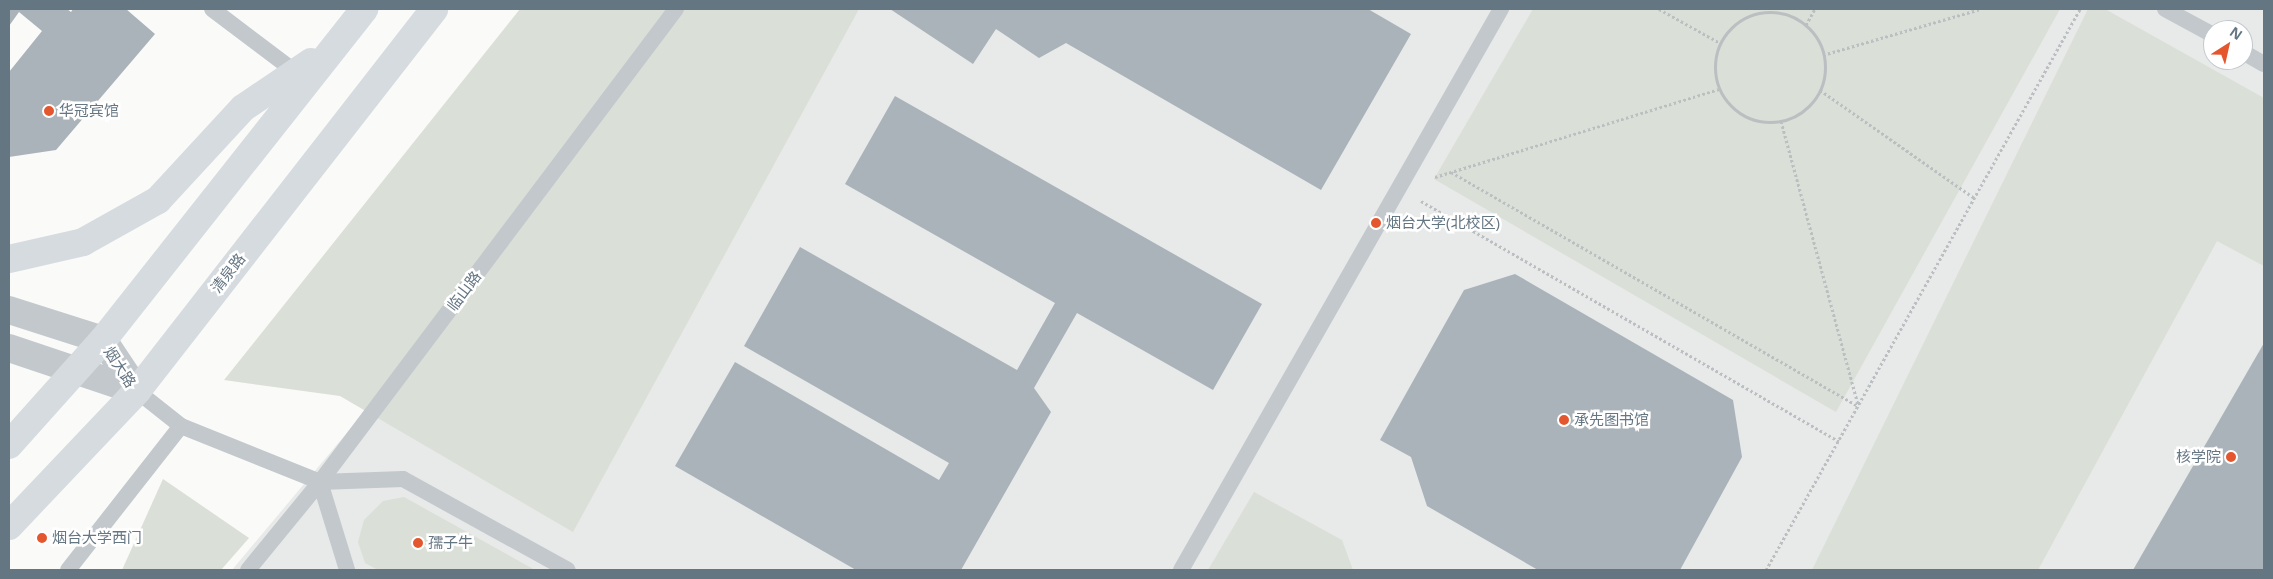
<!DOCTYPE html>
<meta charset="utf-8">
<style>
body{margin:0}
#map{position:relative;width:2273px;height:579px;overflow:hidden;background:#fafaf8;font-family:"Open Sans","Noto Sans SC",sans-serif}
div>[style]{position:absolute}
.built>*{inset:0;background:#e8e9e9}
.green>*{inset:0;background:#dadfd7}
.building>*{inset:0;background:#aab3b9}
.path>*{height:3px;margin-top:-1.5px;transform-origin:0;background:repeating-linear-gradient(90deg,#bbbfc2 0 2.5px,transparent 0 5px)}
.path>.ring{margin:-1.5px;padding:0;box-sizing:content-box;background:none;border:3px solid #bbbfc2;border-radius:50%}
.service>*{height:16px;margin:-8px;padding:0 8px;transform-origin:8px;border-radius:8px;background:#c3c8cc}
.tertiary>*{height:28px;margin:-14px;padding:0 14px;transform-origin:14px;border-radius:14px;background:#c3c8cc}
.secondary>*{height:28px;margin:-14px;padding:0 14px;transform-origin:14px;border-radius:14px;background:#d6dbdf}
.dots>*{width:14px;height:14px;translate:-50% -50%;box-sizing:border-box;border:2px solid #fff;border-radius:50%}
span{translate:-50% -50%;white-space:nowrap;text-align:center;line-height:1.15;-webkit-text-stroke:5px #fff;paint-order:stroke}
.poi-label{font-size:15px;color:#657683}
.left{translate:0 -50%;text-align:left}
.right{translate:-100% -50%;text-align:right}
.street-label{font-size:15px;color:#657683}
.frame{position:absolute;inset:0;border:10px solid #657683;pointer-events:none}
.north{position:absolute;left:2203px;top:20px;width:50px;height:50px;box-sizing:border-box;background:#fff;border:1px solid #c1c8cd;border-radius:50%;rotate:35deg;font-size:14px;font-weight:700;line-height:20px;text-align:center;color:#657683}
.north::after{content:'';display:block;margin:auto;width:18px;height:22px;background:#e4572e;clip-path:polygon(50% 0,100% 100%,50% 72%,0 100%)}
</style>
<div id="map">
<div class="built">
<div style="clip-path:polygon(evenodd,622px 9px,2264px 9px,2264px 570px,232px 570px,386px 386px,622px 9px,2213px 30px,2243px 30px,2243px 60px,2213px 60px,2213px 30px)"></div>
</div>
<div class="green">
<div style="clip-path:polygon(520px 9px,859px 9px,573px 532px,340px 396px,224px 380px)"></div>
<div style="clip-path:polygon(1533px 9px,2060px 9px,1836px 412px,1434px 179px)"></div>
<div style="clip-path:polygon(2088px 9px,2105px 9px,2264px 98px,2264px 266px,2217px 241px,2038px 570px,1812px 570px)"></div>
<div style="clip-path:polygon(163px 479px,249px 538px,221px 570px,122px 570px)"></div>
<div style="clip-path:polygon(1254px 492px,1342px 540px,1353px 570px,1208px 570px)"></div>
<div style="clip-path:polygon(404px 497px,535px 570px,378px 570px,365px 563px,358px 542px,364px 520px,383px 501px)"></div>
</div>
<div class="building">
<div style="clip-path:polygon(9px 9px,67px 9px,71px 12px,73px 9px,126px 9px,155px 34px,56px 150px,9px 157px,9px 72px,42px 31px,19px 12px,9px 26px)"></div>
<div style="clip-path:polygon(890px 9px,1368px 9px,1411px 34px,1321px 190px,1066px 43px,1039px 58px,996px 29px,973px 64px)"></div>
<div style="clip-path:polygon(895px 96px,1262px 304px,1213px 390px,1077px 313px,1034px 388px,1051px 412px,961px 570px,856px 570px,675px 466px,735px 362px,939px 480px,949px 463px,744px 346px,800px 247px,1017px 370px,1055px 303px,845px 184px)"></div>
<div style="clip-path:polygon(1515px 274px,1733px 400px,1742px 457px,1680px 570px,1538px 570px,1427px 506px,1411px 457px,1380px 440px,1464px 290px)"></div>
<div style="clip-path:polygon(2264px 343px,2264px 570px,2133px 570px)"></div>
</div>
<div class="path">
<div style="left:1659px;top:9px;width:70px;rotate:29.1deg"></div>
<div class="ring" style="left:1715px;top:12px;width:107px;height:107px"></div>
<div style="left:1806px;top:25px;width:18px;rotate:-61deg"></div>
<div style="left:1823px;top:55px;width:164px;rotate:-16.3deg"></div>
<div style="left:1820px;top:90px;width:188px;rotate:35deg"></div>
<div style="left:1781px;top:121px;width:294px;rotate:74.8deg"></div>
<div style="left:1451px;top:172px;width:469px;rotate:29.9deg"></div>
<div style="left:1435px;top:177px;width:297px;rotate:-17.2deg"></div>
<div style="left:1421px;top:201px;width:482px;rotate:29.9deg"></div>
<div style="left:1766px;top:570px;width:643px;rotate:-60.76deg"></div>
</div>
<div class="service">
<div style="left:212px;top:9px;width:111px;rotate:37deg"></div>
<div style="left:2165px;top:9px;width:55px;rotate:28.4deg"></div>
<div style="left:2243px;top:52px;width:24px;rotate:30deg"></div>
<div style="left:137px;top:391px;width:56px;rotate:38.5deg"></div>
<div style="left:181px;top:426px;width:150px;rotate:21.9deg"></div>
<div style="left:320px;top:482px;width:83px;rotate:-2.1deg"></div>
<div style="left:403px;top:479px;width:188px;rotate:28.9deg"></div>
<div style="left:320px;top:482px;width:92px;rotate:72.9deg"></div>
<div style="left:68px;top:570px;width:183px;rotate:-51.9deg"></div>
<div style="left:248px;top:570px;width:114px;rotate:-50.7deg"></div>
<div style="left:320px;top:482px;width:592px;rotate:-53.03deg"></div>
<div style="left:1181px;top:570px;width:646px;rotate:-60.3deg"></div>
</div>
<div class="tertiary">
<div style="left:9px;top:310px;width:99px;rotate:17.7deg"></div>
<div style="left:103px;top:340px;width:61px;rotate:56.3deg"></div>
<div style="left:9px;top:348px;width:135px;rotate:18.6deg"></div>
</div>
<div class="secondary">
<div style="left:9px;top:259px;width:76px;rotate:-12.9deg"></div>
<div style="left:83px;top:242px;width:86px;rotate:-29.2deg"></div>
<div style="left:158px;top:200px;width:125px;rotate:-47.3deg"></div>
<div style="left:243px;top:108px;width:82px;rotate:-34.1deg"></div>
<div style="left:9px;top:445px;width:141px;rotate:-48.2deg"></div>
<div style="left:103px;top:340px;width:422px;rotate:-51.7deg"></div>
<div style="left:9px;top:526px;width:186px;rotate:-46.5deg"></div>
<div style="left:137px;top:391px;width:484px;rotate:-52.1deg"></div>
</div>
<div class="dots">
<div style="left:49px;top:111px;background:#e4572e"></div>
<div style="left:1376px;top:223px;background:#e4572e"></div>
<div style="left:1564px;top:420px;background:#e4572e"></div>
<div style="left:2231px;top:457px;background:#e4572e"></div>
<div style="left:42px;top:538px;background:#e4572e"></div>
<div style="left:418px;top:543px;background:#e4572e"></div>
</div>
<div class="poi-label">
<span class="left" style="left:59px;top:111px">华冠宾馆</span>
<span class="left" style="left:1386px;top:223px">烟台大学(北校区)</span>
<span class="left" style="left:1574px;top:420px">承先图书馆</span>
<span class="right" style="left:2221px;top:457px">核学院</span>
<span class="left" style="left:52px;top:538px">烟台大学西门</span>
<span class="left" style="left:428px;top:543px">孺子牛</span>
</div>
<div class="street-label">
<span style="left:228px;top:273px;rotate:-52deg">清泉路</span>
<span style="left:464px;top:291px;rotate:-53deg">临山路</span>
<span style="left:120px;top:367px;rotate:57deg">烟大路</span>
</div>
<div class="frame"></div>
<div class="north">N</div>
</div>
